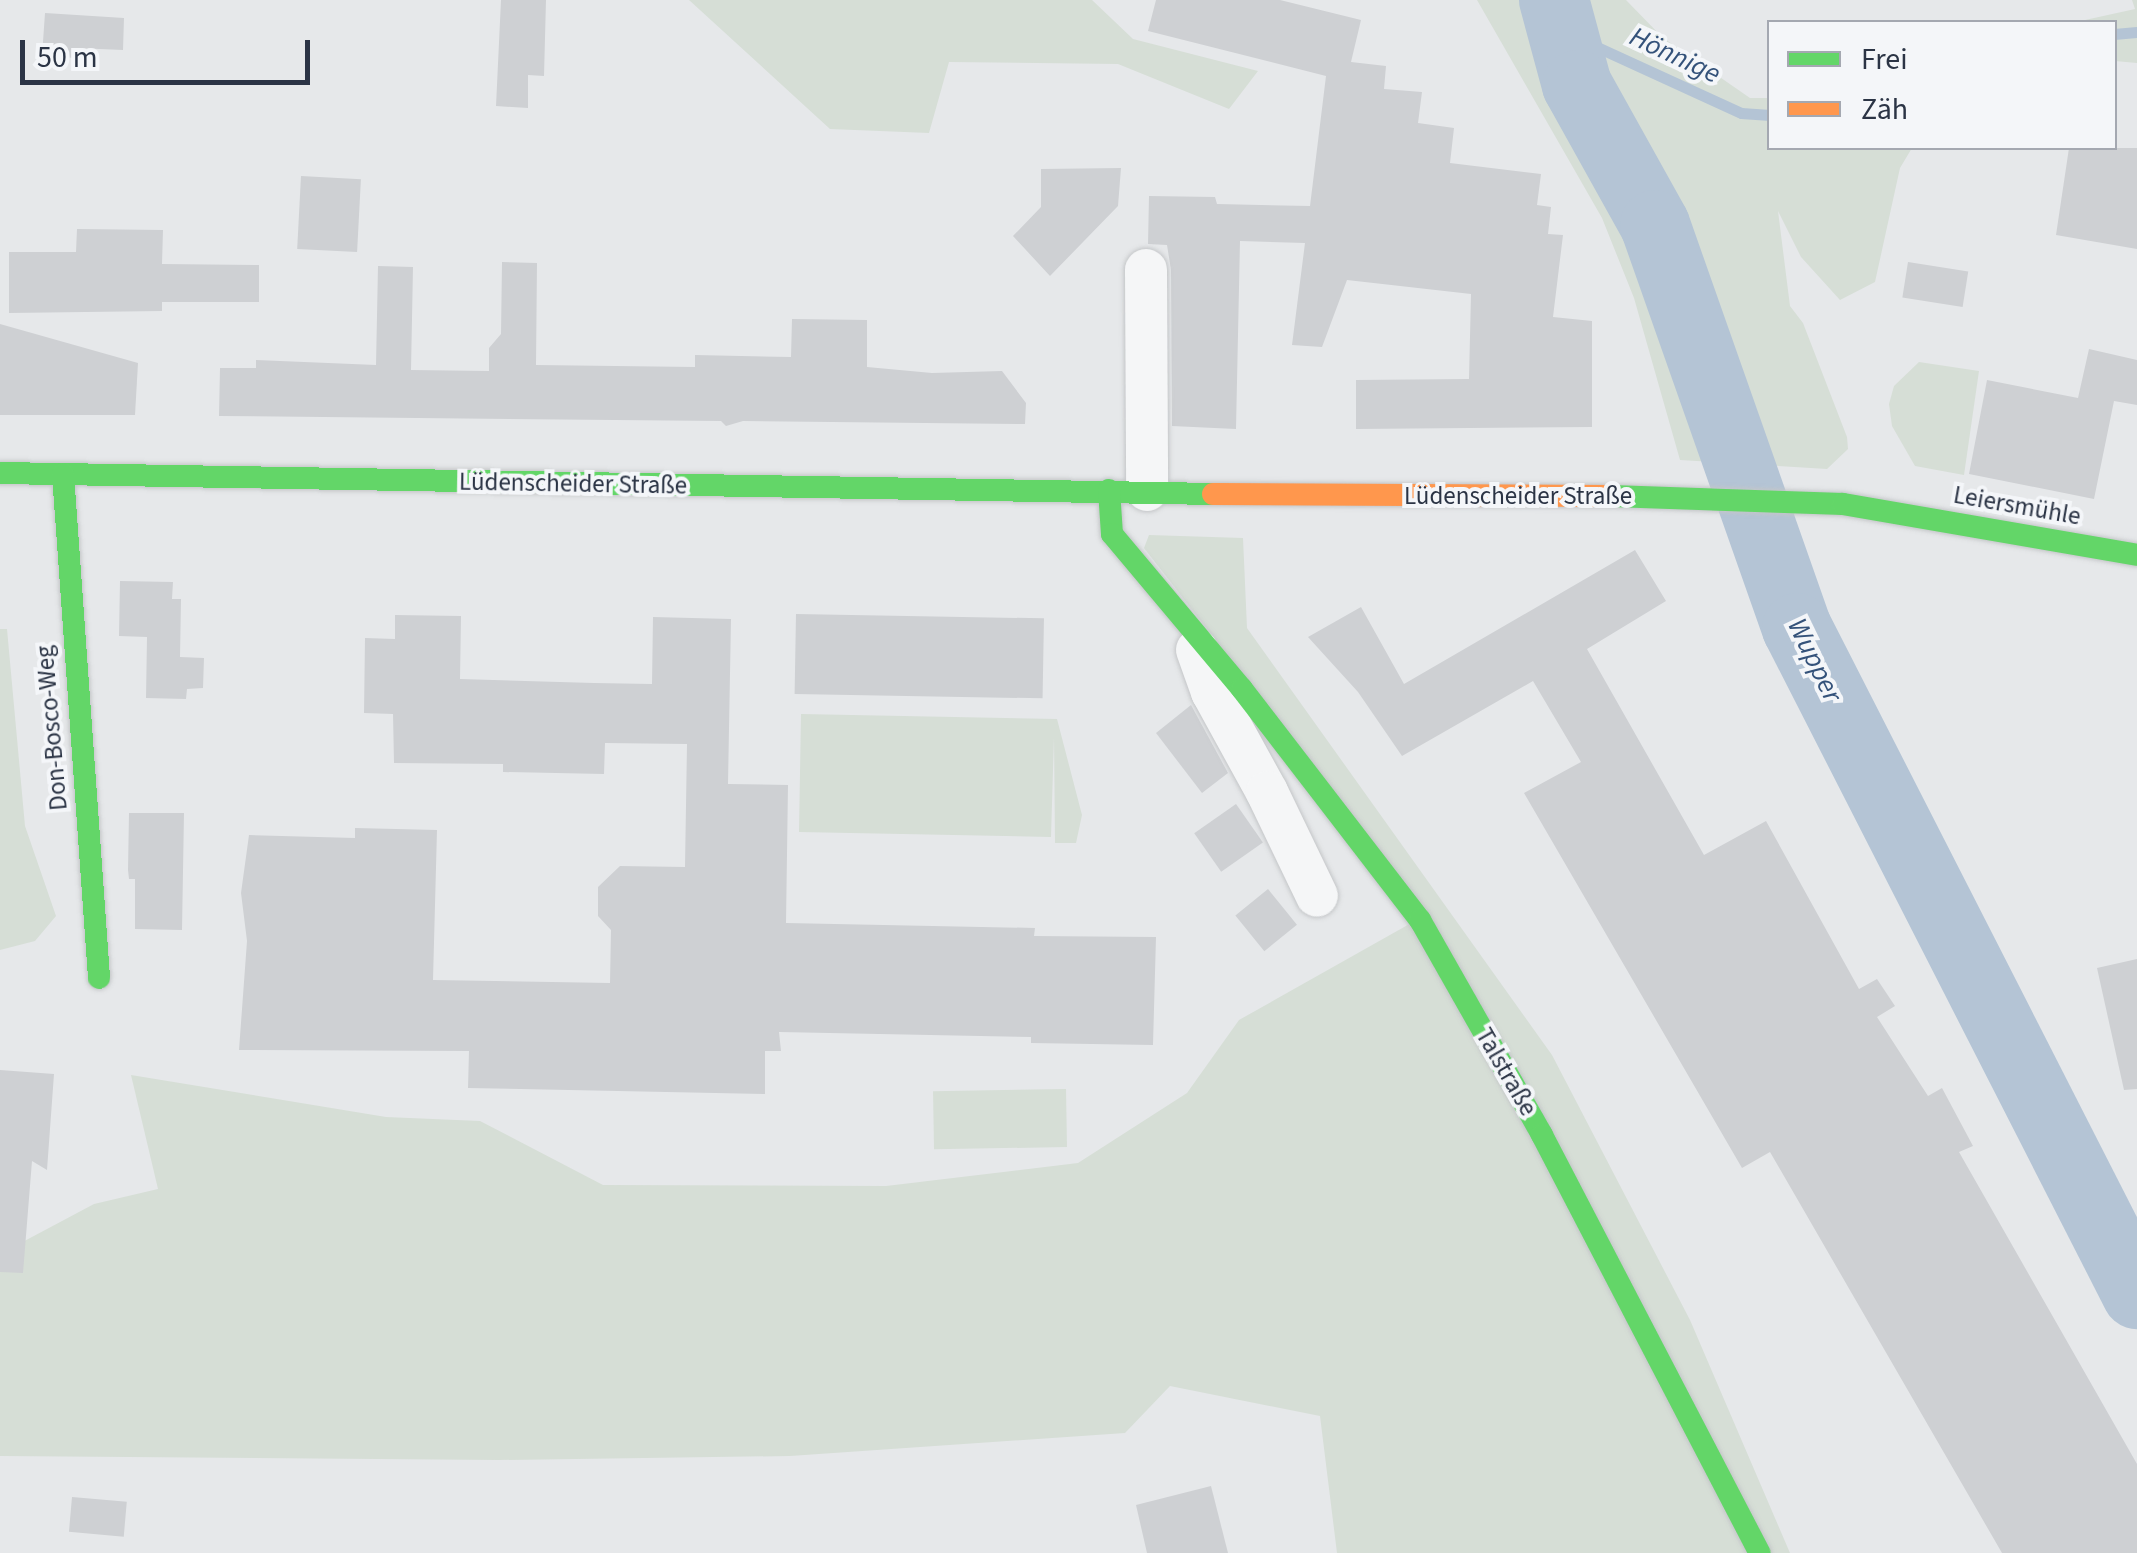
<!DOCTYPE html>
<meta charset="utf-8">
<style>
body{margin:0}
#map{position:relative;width:2137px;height:1553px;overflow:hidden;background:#e6e8ea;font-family:"Source Sans 3",sans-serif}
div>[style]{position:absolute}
.green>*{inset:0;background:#d6ded6;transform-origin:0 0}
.stream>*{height:11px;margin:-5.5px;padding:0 5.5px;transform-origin:5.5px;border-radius:5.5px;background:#b4c4d5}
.river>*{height:70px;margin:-35px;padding:0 35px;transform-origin:35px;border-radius:35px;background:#b4c4d5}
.building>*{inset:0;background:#ced0d3;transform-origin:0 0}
.roads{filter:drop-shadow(0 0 2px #c4c6c8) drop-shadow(0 0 2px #c4c6c8)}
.street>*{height:42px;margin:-21px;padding:0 21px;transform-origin:21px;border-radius:21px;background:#f5f6f7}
.fast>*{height:22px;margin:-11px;padding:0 11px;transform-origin:11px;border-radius:11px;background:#63d668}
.slow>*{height:22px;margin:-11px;padding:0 11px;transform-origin:11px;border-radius:11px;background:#ff974d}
span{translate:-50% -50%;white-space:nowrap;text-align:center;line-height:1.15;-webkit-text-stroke:8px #f4f6f9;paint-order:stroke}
.street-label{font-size:25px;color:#2b3445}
.water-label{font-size:28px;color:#34527a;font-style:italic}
.legend{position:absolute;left:1767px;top:20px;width:350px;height:130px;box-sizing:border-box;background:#f4f6f9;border:2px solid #a4a8b1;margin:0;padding:12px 18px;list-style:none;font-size:30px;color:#2b3445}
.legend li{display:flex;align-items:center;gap:20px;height:50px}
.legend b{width:50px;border:2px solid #a4a8b1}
.scale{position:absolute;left:20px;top:40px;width:290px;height:45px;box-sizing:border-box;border:5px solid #2b3445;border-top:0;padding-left:12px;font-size:30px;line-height:35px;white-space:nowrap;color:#2b3445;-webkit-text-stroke:8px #f4f6f9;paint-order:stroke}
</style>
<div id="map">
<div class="green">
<div style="clip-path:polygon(689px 0,1092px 0,1133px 39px,1258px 71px,1229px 109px,1118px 64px,949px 62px,929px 133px,830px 129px)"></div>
<div style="clip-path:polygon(1477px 0,1626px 0,1662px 37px,1750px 98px,1769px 98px,1770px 148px,1912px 148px,1900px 168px,1875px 282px,1840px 300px,1801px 257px,1778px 211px,1790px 306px,1803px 323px,1847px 437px,1848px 449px,1827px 469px,1680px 460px,1634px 298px,1602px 218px)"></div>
<div style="clip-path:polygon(2132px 0,2137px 0,2137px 63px,2115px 61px,2114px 22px,2076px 22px,2135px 9px)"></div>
<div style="clip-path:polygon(1919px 362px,1979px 371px,1964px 475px,1915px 466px,1892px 426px,1889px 404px,1894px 386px)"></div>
<div style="clip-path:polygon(1149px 535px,1243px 538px,1247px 628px,1552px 1055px,1690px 1320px,1790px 1553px,1337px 1553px,1320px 1416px,1170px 1386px,1125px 1433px,790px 1456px,499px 1460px,0 1456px,0 1254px,94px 1204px,158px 1189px,131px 1075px,386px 1117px,480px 1121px,603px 1185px,886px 1186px,1078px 1163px,1187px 1093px,1239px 1020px,1429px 913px,1144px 548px)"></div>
<div style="clip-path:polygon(0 629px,7px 629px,25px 826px,56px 916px,35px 941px,0 950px)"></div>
<div style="clip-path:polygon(801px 714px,1057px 719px,1082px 815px,1076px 843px,1055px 843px,1054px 737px,1051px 837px,799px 832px)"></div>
<div style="left:1066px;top:1089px;width:58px;height:133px;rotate:89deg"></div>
</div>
<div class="stream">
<div style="left:1562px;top:31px;width:197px;rotate:24.6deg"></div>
<div style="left:1741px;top:113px;width:29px;rotate:4deg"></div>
<div style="left:2114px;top:34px;width:23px;rotate:-5deg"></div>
</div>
<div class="river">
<div style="left:1554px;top:0;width:88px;rotate:74.9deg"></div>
<div style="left:1577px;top:85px;width:160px;rotate:60.9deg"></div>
<div style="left:1655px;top:225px;width:427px;rotate:70.6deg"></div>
<div style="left:1797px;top:628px;width:748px;rotate:62.96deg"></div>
</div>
<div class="building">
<div style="clip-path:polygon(501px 0,546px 0,544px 76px,528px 75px,528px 108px,496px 106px)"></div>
<div style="clip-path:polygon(1156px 0,1280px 0,1361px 20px,1351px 62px,1386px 66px,1384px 89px,1422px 92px,1418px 123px,1454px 128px,1450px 163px,1541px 174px,1537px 205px,1551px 207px,1548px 234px,1563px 235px,1553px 317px,1592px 321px,1592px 427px,1356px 429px,1356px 380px,1469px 379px,1471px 294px,1347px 280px,1322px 347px,1292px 345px,1305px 243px,1240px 241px,1236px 429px,1172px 426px,1171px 270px,1167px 245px,1148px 244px,1149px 196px,1215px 197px,1217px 204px,1310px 206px,1326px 76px,1148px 31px)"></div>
<div style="clip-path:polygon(45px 13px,124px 18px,123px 50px,76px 48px,76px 58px,42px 56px)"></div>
<div style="clip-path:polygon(2069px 148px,2137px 148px,2137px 249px,2056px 235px)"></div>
<div style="clip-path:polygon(1121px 168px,1118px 206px,1050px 276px,1013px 236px,1041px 207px,1041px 169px)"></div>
<div style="left:301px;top:176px;width:60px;height:73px;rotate:3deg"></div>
<div style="clip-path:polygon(77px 229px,163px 230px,162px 264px,259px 265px,259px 302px,162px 302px,162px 311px,9px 313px,9px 252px,76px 252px)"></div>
<div style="clip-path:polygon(502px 262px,537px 263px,536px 365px,695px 367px,695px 355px,791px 357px,792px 319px,867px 320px,867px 367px,932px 373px,1002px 371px,1026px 403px,1025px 424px,743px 421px,726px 426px,721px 421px,219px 416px,220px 368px,256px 368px,256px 360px,376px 365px,378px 266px,413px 267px,411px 370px,489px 371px,489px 348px,501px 334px)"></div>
<div style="left:1908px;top:262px;width:61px;height:36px;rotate:9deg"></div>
<div style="clip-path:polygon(0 324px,138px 363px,135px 415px,0 415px)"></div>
<div style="clip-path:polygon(2089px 349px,2137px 360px,2137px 405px,2114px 401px,2094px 499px,1969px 474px,1987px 380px,2078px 398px)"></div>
<div style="clip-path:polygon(1635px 550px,1666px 601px,1587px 649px,1704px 855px,1766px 821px,1859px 989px,1877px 979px,1895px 1006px,1877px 1017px,1928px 1096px,1942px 1088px,1973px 1146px,1959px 1152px,2137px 1464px,2137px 1553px,2002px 1553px,1770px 1152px,1742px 1168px,1524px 793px,1581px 762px,1533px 681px,1402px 756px,1358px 692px,1308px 637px,1361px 607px,1404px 684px)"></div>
<div style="clip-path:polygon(120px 581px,173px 582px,172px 599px,181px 599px,180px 657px,204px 658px,203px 688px,187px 689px,186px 699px,146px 698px,147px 637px,119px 636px)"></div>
<div style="left:796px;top:614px;width:248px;height:80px;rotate:1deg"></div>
<div style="clip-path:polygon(395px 615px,461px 616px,460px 679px,594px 683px,652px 684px,653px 617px,731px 619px,728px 784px,788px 785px,786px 923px,1035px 928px,1034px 936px,1156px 937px,1153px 1045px,1031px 1043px,1031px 1037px,779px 1032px,781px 1051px,765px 1051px,765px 1094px,468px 1088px,469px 1051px,239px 1050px,247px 941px,241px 893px,249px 835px,355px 838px,355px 828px,437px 830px,433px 980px,610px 983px,611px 930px,598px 916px,598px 887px,620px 866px,685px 867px,687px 744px,605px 743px,604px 774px,503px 772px,503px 764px,394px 763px,393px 714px,364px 713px,365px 638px,395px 639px)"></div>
<div style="clip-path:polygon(1191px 705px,1228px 773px,1202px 793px,1156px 733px)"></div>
<div style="left:1236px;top:804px;width:47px;height:51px;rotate:55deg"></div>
<div style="clip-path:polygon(129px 813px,184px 813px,182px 930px,135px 929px,135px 879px,129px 879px,128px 870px)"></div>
<div style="left:1268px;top:889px;width:46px;height:42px;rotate:51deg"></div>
<div style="clip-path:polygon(2137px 959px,2137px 1089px,2124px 1090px,2097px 968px)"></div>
<div style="clip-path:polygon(0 1070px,54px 1074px,47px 1170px,32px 1161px,23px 1273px,0 1272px)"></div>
<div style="clip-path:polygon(1211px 1486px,1228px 1553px,1147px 1553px,1136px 1505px)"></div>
<div style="left:72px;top:1497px;width:55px;height:35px;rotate:5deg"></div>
</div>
<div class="roads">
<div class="street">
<div style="left:1146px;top:270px;width:220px;rotate:89.7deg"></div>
<div style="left:1197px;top:650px;width:45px;rotate:70.3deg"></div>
<div style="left:1212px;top:692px;width:114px;rotate:61.2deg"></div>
<div style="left:1267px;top:792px;width:115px;rotate:64.3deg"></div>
</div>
<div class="fast">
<div style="left:0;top:473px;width:1213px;rotate:0.99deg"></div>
<div style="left:63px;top:474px;width:505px;rotate:85.91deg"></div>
<div style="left:1109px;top:490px;width:44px;rotate:86.1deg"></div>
<div style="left:1112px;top:534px;width:202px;rotate:50deg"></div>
<div style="left:1242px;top:689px;width:292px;rotate:52.4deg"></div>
<div style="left:1420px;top:920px;width:247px;rotate:60.4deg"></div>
<div style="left:1542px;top:1135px;width:471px;rotate:62.5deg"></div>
<div style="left:1612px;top:496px;width:231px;rotate:2deg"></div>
<div style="left:1843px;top:504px;width:298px;rotate:9.8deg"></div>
</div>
<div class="slow">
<div style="left:1213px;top:494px;width:399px;rotate:0.3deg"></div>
</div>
</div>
<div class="street-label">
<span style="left:573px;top:484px;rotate:1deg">Lüdenscheider Straße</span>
<span style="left:1518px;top:496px">Lüdenscheider Straße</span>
<span style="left:2017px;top:506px;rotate:10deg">Leiersmühle</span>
<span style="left:52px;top:728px;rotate:-95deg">Don-Bosco-Weg</span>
<span style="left:1506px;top:1072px;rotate:60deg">Talstraße</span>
</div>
<div class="water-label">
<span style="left:1675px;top:55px;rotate:25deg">Hönnige</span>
<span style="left:1815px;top:660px;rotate:64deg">Wupper</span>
</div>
<ul class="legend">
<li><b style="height:12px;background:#63d668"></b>Frei</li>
<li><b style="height:12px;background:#ff974d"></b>Zäh</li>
</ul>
<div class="scale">50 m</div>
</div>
